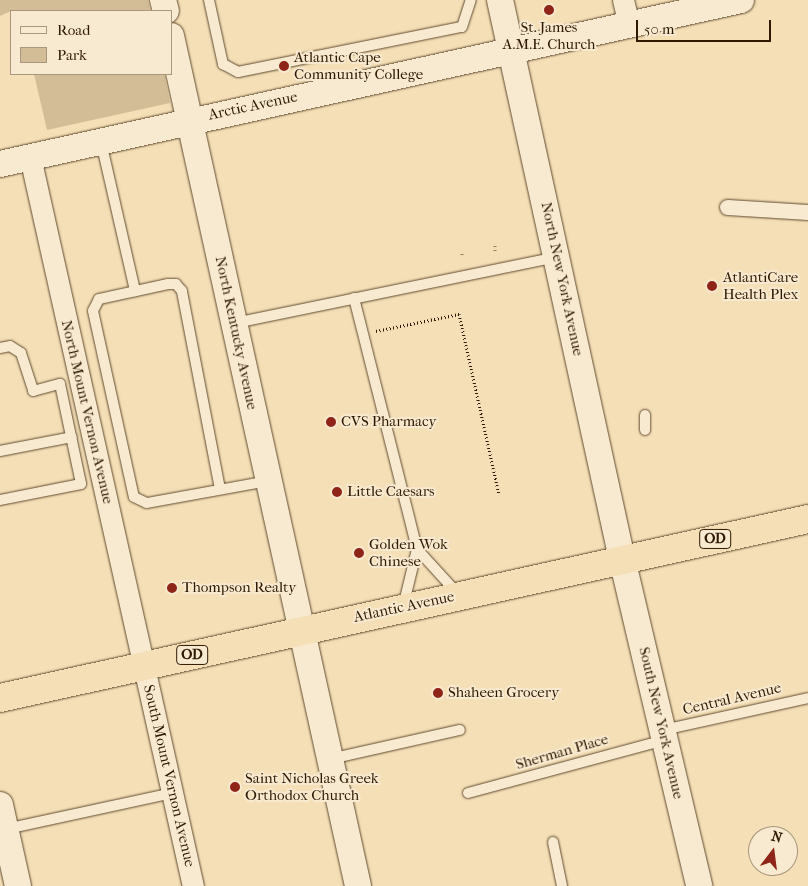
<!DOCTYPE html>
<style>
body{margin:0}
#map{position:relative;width:808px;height:886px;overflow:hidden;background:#f4dfb6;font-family:"IM FELL French Canon",serif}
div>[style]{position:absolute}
.green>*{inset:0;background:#d3bd97}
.path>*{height:3px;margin-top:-1.5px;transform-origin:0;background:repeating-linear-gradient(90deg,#2f1902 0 1px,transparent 0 3.5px)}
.roads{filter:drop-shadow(0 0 1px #604a2f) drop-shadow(0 0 1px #604a2f)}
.service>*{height:10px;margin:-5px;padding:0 5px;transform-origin:5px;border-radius:5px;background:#f8ead0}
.pedestrian>*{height:15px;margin:-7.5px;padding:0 7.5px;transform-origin:7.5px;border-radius:7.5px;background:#f8ead0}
.minor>*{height:21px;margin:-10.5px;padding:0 10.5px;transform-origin:10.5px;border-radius:10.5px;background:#f8ead0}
.tertiary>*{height:26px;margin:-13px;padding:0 13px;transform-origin:13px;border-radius:13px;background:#f8ead0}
.trunk>*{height:28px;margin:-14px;padding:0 14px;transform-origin:14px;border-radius:14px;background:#f4dfb6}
.dots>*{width:14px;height:14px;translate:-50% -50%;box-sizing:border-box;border:2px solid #f8ead0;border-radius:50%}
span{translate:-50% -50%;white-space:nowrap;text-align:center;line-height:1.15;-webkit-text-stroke:4px #f8ead0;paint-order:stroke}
.shield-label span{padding:1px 4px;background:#f8ead0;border:1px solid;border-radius:4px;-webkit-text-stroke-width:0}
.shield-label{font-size:14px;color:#2f1902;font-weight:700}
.poi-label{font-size:15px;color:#2f1902}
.left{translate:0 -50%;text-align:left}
.street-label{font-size:15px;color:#2f1902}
.legend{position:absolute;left:10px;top:10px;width:162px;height:65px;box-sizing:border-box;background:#f8ead0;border:1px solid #a8967e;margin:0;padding:6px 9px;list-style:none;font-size:15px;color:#2f1902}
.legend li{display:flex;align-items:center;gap:10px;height:25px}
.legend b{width:25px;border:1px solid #a8967e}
.north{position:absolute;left:748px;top:826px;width:50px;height:50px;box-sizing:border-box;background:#f8ead0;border:1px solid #a8967e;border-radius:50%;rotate:15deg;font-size:14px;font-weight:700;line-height:20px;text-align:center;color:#2f1902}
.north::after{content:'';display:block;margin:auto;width:18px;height:22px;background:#8f2418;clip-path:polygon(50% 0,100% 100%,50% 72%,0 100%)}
.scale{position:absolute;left:636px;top:20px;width:135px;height:22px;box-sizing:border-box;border:2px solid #2f1902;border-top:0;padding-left:6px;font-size:15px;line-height:18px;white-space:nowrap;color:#2f1902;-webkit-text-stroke:4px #f8ead0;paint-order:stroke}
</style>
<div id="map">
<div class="green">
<div style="clip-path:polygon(0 0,148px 0,150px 11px,11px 11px,0 16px)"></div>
<div style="clip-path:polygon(34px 74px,164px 74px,170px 103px,47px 130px)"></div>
</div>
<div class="path">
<div style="left:495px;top:246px;width:4px;rotate:90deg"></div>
<div style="left:462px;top:254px;width:3px;rotate:90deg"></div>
<div style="left:376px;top:331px;width:85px;rotate:-11.6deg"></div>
<div style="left:459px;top:314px;width:185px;rotate:77.5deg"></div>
</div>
<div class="roads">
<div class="service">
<div style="left:209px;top:0;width:66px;rotate:77.7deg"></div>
<div style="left:223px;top:64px;width:17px;rotate:28deg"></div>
<div style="left:238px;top:72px;width:228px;rotate:-11.4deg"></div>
<div style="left:462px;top:27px;width:28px;rotate:-72deg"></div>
<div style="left:101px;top:142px;width:153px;rotate:77.1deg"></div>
<div style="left:354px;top:298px;width:259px;rotate:75.9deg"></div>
<div style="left:417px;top:549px;width:61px;rotate:47.7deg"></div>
<div style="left:235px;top:323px;width:328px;rotate:-11.6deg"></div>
<div style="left:0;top:348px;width:10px;rotate:-11deg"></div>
<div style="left:10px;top:346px;width:13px;rotate:32deg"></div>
<div style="left:21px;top:353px;width:40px;rotate:72deg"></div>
<div style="left:33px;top:391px;width:28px;rotate:-15deg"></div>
<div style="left:60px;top:384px;width:102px;rotate:78.1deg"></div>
<div style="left:81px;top:484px;width:83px;rotate:168.8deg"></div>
<div style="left:645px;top:415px;width:15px;rotate:90deg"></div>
<div style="left:0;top:451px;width:73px;rotate:-11deg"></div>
<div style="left:220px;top:489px;width:202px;rotate:-100.9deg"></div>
<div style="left:182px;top:291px;width:9px;rotate:-131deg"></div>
<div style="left:176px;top:284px;width:8px;rotate:180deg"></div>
<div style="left:168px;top:284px;width:71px;rotate:167.7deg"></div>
<div style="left:99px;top:299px;width:13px;rotate:117deg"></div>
<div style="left:93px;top:311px;width:190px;rotate:77.6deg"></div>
<div style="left:134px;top:497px;width:14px;rotate:25deg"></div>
<div style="left:147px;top:503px;width:123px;rotate:-10.3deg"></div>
<div style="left:403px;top:607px;width:60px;rotate:-76.4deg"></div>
<div style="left:663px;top:730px;width:148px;rotate:-12.4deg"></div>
<div style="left:330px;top:759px;width:133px;rotate:-12.6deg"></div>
<div style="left:468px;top:793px;width:203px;rotate:-15.1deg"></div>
<div style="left:6px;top:829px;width:171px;rotate:-12.2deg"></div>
<div style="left:553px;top:842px;width:45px;rotate:78.4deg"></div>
</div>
<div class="pedestrian">
<div style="left:727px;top:207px;width:81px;rotate:3.5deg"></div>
</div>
<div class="minor">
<div style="left:623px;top:0;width:25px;rotate:76deg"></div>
<div style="left:30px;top:157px;width:747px;rotate:77.4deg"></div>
</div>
<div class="tertiary">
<div style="left:163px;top:0;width:11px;rotate:75deg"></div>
<div style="left:500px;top:0;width:572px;rotate:77.69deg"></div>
<div style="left:622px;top:559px;width:336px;rotate:76.7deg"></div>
<div style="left:171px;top:36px;width:870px;rotate:77.59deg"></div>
<div style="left:0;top:164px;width:759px;rotate:-12.48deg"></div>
<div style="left:0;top:805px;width:83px;rotate:77.5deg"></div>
</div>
<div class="trunk">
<div style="left:0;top:698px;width:828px;rotate:-12.49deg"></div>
</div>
</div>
<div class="dots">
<div style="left:549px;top:10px;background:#8f2418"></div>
<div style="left:284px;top:66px;background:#8f2418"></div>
<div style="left:712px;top:286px;background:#8f2418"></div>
<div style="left:331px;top:422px;background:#8f2418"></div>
<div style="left:337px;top:492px;background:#8f2418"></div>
<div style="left:359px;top:553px;background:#8f2418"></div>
<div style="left:172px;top:588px;background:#8f2418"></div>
<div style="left:438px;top:693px;background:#8f2418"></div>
<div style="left:235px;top:787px;background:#8f2418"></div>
</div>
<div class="shield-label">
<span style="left:715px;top:539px">OD</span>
<span style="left:192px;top:655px">OD</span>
</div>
<div class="poi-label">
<span style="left:549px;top:36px">St. James<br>A.M.E. Church</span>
<span class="left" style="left:294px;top:66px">Atlantic Cape<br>Community College</span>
<span class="left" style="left:723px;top:286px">AtlantiCare<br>Health Plex</span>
<span class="left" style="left:341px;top:422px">CVS Pharmacy</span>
<span class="left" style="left:347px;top:492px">Little Caesars</span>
<span class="left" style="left:369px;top:553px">Golden Wok<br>Chinese</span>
<span class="left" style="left:182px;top:588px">Thompson Realty</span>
<span class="left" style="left:448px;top:693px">Shaheen Grocery</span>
<span class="left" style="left:245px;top:787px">Saint Nicholas Greek<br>Orthodox Church</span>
</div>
<div class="street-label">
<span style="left:253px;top:106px;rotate:-12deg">Arctic Avenue</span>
<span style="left:562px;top:279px;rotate:78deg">North New York Avenue</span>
<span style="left:236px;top:333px;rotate:78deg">North Kentucky Avenue</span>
<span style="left:87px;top:412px;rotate:77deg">North Mount Vernon Avenue</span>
<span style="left:404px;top:607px;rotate:-12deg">Atlantic Avenue</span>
<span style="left:732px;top:699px;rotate:-13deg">Central Avenue</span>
<span style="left:661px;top:723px;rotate:77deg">South New York Avenue</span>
<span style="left:562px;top:752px;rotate:-16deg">Sherman Place</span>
<span style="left:169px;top:776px;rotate:77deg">South Mount Vernon Avenue</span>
</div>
<ul class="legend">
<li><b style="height:6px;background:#f8ead0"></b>Road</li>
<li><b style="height:14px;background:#d3bd97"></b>Park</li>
</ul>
<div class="north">N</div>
<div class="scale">50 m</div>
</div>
